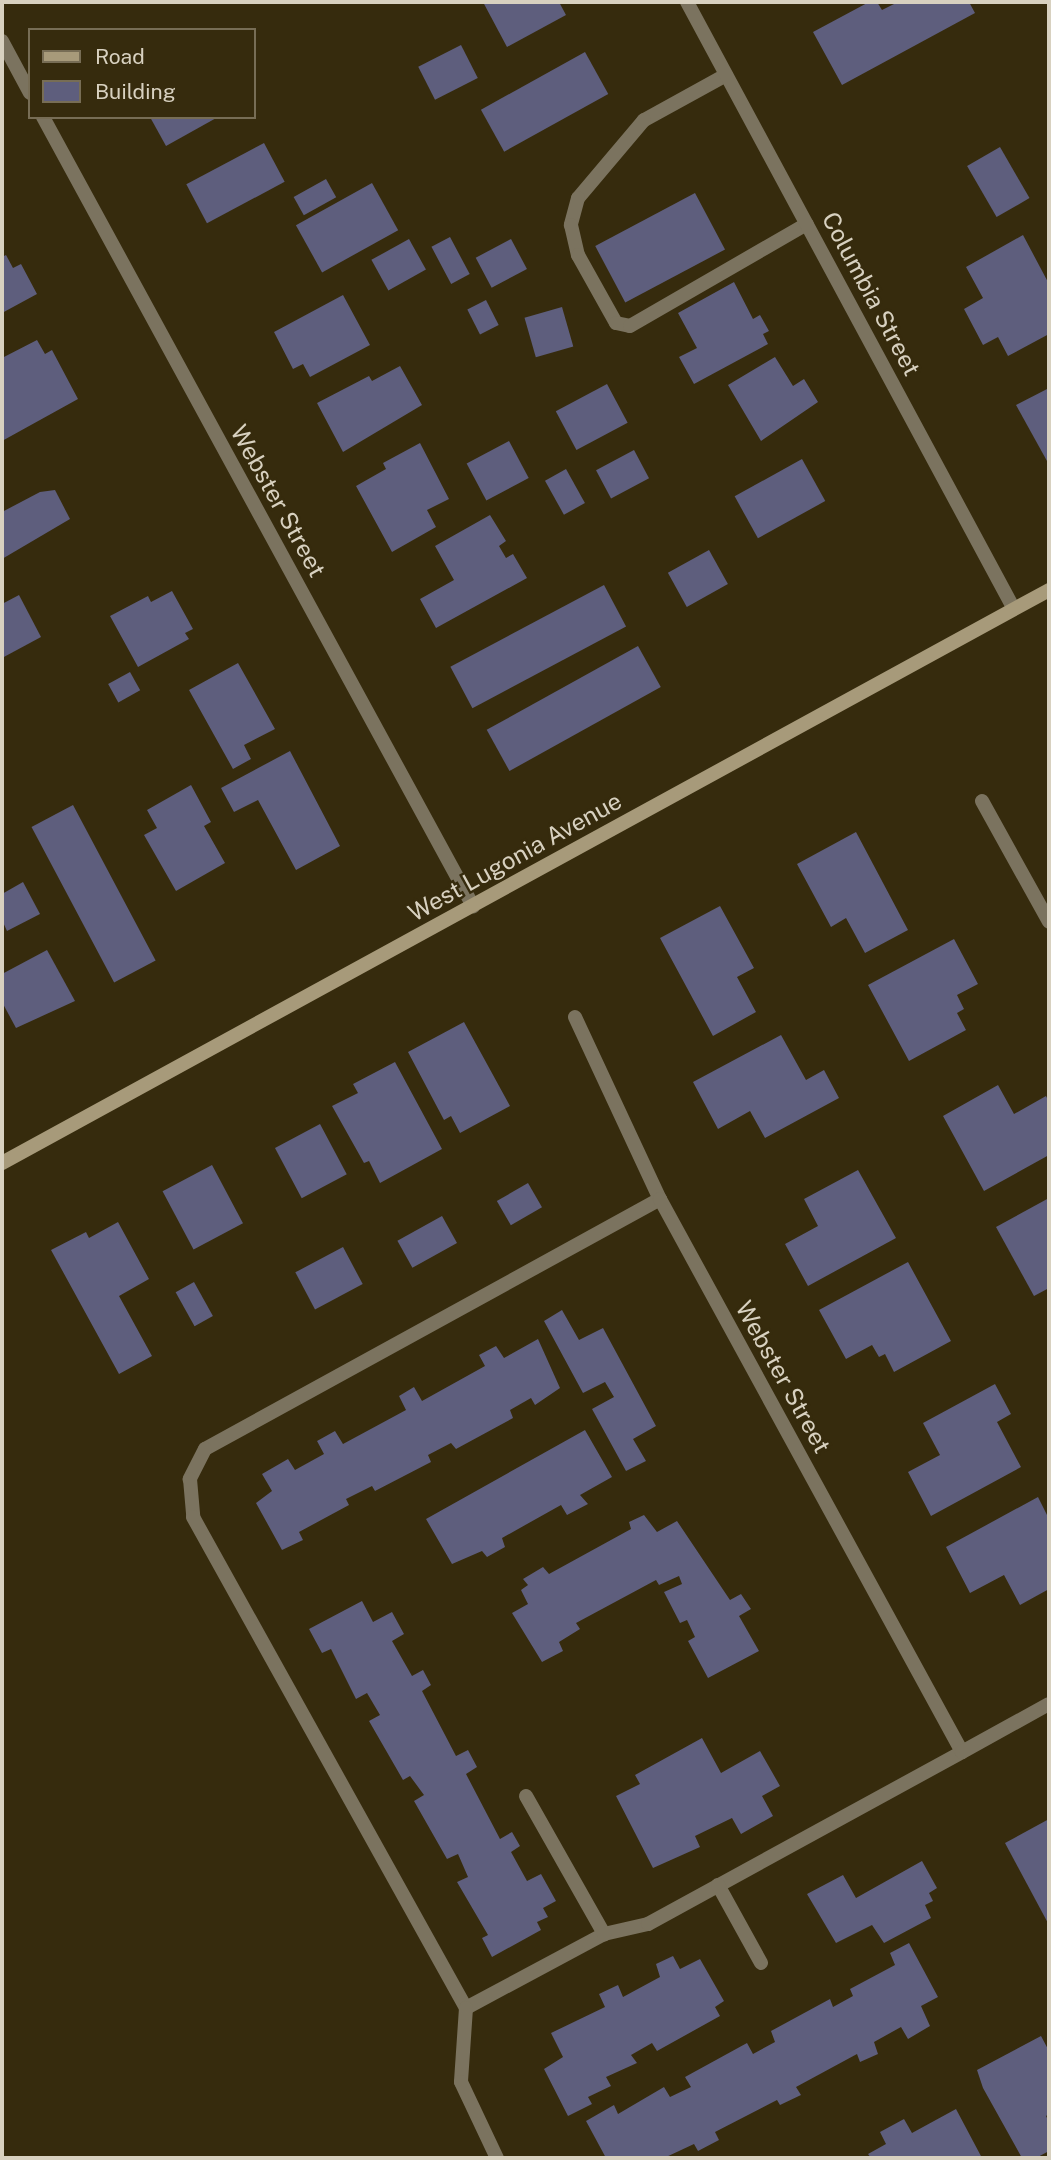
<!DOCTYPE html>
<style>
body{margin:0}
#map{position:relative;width:1051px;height:2160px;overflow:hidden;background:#362b0d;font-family:"Public Sans",sans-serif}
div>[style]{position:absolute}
.building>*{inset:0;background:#5e5e7d;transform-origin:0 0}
.service>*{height:14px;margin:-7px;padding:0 7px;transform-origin:7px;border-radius:7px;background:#7b735f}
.minor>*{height:14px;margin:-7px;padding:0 7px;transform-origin:7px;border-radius:7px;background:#7b735f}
.secondary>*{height:14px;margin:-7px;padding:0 7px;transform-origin:7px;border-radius:7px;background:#a79a7a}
span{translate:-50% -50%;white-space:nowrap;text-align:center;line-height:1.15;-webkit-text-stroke:5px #362b0d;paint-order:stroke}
.street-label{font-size:24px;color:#d8d1c0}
.frame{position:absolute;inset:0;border:4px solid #d8d1c0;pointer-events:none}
.legend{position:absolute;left:28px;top:28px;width:228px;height:91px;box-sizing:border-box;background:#362b0d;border:2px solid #776d55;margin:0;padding:9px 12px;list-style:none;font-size:21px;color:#d8d1c0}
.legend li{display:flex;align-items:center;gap:14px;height:35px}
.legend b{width:35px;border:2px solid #776d55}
</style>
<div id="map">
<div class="building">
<div style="clip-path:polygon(483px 2px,559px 2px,566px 15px,507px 47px)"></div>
<div style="clip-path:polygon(869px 2px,877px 2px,882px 10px,898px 2px,969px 2px,975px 13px,842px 85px,813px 32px)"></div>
<div style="left:461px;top:45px;width:37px;height:48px;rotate:63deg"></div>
<div style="left:585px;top:52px;width:48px;height:119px;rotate:61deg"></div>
<div style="clip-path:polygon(150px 117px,218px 117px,166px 146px)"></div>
<div style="left:264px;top:143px;width:44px;height:88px;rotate:62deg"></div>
<div style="left:1000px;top:147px;width:59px;height:38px;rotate:60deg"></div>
<div style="left:326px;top:179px;width:21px;height:37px;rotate:61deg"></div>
<div style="left:372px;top:183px;width:54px;height:87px;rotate:61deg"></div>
<div style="left:695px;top:193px;width:64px;height:113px;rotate:62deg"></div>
<div style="clip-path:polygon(1023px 235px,1049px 284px,1049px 334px,1008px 356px,998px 337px,983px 345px,964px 309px,983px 298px,966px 267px)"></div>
<div style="left:450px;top:237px;width:42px;height:21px;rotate:62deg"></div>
<div style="left:409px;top:239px;width:35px;height:43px;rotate:61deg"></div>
<div style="left:511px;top:239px;width:34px;height:40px;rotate:62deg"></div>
<div style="clip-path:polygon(6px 255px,13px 268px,21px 264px,37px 294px,2px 313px,2px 257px)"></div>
<div style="clip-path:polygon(734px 282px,753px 319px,760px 315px,769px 331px,763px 334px,768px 344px,694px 384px,679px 357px,697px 348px,678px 313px)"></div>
<div style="clip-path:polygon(343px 295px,370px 345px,310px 377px,303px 364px,293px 369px,274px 332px)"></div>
<div style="left:486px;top:300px;width:28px;height:21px;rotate:63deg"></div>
<div style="left:562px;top:307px;width:41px;height:39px;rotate:74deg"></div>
<div style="clip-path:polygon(37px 340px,45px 354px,52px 350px,78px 399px,2px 441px,2px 358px)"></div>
<div style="clip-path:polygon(775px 357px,793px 386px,804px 379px,818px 402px,761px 441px,728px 385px)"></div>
<div style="clip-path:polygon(400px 366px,422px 405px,343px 452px,317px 403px,369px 376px,372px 381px)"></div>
<div style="left:607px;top:384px;width:44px;height:58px;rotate:62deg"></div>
<div style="clip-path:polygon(1049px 388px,1049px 460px,1047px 461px,1016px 405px)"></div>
<div style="left:509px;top:441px;width:42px;height:48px;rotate:62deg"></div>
<div style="clip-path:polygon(420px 443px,449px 499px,427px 510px,436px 527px,392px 552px,356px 486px,386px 469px,383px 463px)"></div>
<div style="left:634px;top:450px;width:32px;height:43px;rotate:62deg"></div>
<div style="left:802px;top:459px;width:48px;height:77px;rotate:61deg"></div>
<div style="left:566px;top:469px;width:39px;height:24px;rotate:61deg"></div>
<div style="clip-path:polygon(55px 490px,70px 519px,2px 559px,2px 512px,40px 492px)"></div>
<div style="clip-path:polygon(490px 515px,506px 541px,499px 546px,506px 558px,513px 554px,527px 578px,436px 628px,420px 599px,454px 580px,435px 546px)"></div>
<div style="left:709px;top:550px;width:39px;height:47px;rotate:61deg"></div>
<div style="left:604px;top:585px;width:47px;height:174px;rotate:62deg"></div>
<div style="clip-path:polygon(172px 591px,193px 629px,185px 633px,189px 639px,138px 667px,110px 616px,148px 596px,151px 602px)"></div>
<div style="clip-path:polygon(19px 595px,41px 637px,2px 658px,2px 604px)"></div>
<div style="left:638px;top:646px;width:47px;height:173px;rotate:61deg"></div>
<div style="clip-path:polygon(238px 663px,275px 729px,244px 745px,251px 759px,233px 769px,189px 690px)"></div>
<div style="left:130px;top:672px;width:21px;height:25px;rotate:61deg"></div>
<div style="clip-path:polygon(290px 751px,340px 846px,296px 870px,258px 800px,234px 812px,221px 788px)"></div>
<div style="clip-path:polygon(191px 785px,211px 822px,204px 826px,225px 863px,176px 891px,144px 835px,157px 828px,147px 810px)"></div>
<div style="left:73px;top:805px;width:176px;height:47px;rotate:62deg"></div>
<div style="clip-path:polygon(856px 832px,908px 930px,865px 953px,846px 918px,831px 927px,797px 864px)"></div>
<div style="clip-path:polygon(23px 882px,40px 914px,7px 931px,2px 920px,2px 894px)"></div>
<div style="clip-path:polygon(720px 906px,754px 968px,737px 977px,756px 1012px,713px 1036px,660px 938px)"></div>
<div style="clip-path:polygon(954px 939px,978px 984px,957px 995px,964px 1009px,957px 1013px,966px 1030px,909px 1061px,868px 985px)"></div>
<div style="clip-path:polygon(47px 950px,75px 1001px,16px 1028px,2px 1002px,2px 974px)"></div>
<div style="clip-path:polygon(464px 1022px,510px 1106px,460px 1133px,451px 1116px,444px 1120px,408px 1052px)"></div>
<div style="clip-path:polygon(781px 1035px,806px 1080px,824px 1070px,839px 1098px,765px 1138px,750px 1111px,718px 1129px,693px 1082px)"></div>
<div style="clip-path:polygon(395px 1062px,442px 1149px,380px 1183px,369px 1161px,364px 1163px,332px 1106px,358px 1093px,353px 1084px)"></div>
<div style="clip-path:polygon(998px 1085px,1014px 1114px,1046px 1096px,1049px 1102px,1049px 1155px,984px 1191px,943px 1116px)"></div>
<div style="left:320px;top:1124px;width:57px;height:51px;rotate:62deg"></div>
<div style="left:212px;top:1165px;width:66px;height:56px;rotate:62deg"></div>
<div style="clip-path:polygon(858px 1170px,896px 1238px,808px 1286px,785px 1244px,818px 1226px,804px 1199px)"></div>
<div style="left:528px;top:1183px;width:28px;height:36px;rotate:60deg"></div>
<div style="clip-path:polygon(1049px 1198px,1049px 1288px,1034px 1296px,996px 1227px)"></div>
<div style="left:442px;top:1216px;width:31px;height:51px;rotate:61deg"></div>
<div style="clip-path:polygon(118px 1222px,149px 1279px,119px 1296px,152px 1356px,119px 1374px,51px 1250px,86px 1232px,89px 1238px)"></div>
<div style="left:343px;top:1247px;width:42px;height:54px;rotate:62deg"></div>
<div style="clip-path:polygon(908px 1262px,951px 1341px,894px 1372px,885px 1354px,879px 1357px,872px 1345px,846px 1359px,819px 1310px)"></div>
<div style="left:194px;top:1282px;width:39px;height:21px;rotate:61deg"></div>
<div style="clip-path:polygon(562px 1310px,579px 1340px,603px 1328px,656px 1426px,633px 1439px,646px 1461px,626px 1471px,592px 1409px,614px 1397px,605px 1382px,583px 1393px,544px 1321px)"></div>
<div style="clip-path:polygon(538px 1339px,560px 1388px,535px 1405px,531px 1398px,510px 1410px,513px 1418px,456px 1449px,451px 1443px,428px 1455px,431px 1462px,375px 1491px,372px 1486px,346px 1499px,349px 1505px,299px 1532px,303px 1540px,282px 1550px,256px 1503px,272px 1491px,262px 1474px,288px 1459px,295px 1470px,324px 1454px,317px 1441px,335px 1431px,343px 1444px,406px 1410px,399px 1396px,414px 1387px,422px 1401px,485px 1366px,479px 1355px,496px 1346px,504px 1358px)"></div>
<div style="clip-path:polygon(995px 1384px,1011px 1414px,997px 1422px,1021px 1467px,931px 1516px,908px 1472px,940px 1455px,923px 1423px)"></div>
<div style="clip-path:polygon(585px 1430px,612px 1477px,580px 1495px,588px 1504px,567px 1515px,561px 1505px,502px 1538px,505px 1547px,487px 1557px,482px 1551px,452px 1564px,426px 1519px)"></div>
<div style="clip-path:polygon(1038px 1497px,1049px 1519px,1049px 1589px,1020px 1605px,1004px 1575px,970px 1593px,946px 1547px)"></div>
<div style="clip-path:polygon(644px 1515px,657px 1532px,677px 1521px,730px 1600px,741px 1594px,751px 1609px,739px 1616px,759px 1651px,708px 1678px,688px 1641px,695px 1637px,687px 1620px,680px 1623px,664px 1592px,682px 1584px,679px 1576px,659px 1585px,656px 1580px,576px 1623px,580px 1629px,559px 1642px,563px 1651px,542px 1662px,512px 1613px,528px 1604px,521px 1590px,528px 1585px,523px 1579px,543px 1567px,549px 1574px,631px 1529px,629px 1522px)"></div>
<div style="clip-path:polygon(362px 1601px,373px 1622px,392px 1612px,404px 1634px,392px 1641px,412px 1676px,423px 1670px,431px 1685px,422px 1691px,456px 1756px,468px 1750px,477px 1767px,466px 1774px,500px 1839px,512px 1832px,520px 1846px,511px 1852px,527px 1881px,541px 1874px,556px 1901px,543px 1908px,548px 1917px,537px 1922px,541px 1930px,492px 1957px,482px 1938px,488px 1935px,457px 1882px,468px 1877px,458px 1854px,447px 1859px,414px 1801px,424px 1795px,410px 1776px,403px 1780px,369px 1721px,380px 1715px,367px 1693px,356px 1699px,331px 1649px,322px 1653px,309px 1629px)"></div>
<div style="clip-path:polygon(702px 1738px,721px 1773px,760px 1751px,780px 1786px,762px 1796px,773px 1816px,741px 1834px,732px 1818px,695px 1836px,700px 1847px,653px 1868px,616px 1796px,640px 1784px,635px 1775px)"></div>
<div style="clip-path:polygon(1049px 1819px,1049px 1925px,1005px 1843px)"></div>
<div style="clip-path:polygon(922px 1861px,937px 1888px,929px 1893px,933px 1901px,925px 1905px,931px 1918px,884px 1943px,872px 1925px,836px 1943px,807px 1894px,843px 1875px,856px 1898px)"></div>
<div style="clip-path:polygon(909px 1943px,938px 1997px,921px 2006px,930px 2026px,908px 2039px,901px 2027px,874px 2042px,878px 2054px,860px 2062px,857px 2054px,796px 2087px,801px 2095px,780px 2105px,777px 2100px,715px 2132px,719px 2140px,698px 2151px,694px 2144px,664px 2158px,606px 2158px,586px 2121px,614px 2105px,618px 2114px,664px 2087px,670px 2097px,691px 2087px,685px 2077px,747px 2043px,753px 2054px,775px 2042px,771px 2031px,830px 1999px,833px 2007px,853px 1996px,850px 1989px,895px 1965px,890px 1953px)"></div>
<div style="clip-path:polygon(673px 1956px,680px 1969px,700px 1959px,724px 2001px,715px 2007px,720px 2016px,657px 2051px,652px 2043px,631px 2055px,637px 2063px,606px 2077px,611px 2086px,588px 2097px,592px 2104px,568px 2116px,544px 2069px,563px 2057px,551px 2033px,605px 2007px,599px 1994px,618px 1985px,623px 1997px,660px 1977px,656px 1964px)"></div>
<div style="clip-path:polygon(1041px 2036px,1049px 2051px,1049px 2114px,1046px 2116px,1049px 2122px,1049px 2151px,1036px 2158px,1022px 2158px,983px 2088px,977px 2070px)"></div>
<div style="clip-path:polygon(956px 2109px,982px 2158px,871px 2158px,868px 2154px,886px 2144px,880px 2132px,904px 2119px,912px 2133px)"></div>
</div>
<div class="service">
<div style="left:726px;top:75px;width:94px;rotate:151.2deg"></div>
<div style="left:644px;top:120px;width:102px;rotate:130.2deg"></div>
<div style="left:578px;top:198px;width:28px;rotate:105deg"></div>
<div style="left:571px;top:225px;width:31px;rotate:77deg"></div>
<div style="left:578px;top:255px;width:78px;rotate:60.8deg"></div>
<div style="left:616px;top:323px;width:14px;rotate:12deg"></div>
<div style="left:630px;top:326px;width:204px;rotate:-30deg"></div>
<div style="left:660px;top:1199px;width:519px;rotate:151.21deg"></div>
<div style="left:205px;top:1449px;width:34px;rotate:117deg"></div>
<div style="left:190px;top:1479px;width:38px;rotate:85deg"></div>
<div style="left:193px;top:1517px;width:562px;rotate:60.93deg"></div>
<div style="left:466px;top:2008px;width:157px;rotate:-28.2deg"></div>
<div style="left:604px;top:1934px;width:45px;rotate:-12.8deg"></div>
<div style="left:648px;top:1924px;width:358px;rotate:-28.7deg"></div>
<div style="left:526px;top:1796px;width:159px;rotate:60.5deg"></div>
<div style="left:718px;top:1885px;width:89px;rotate:61.1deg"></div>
<div style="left:466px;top:2008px;width:74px;rotate:93.9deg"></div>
<div style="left:461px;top:2082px;width:84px;rotate:64.7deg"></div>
</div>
<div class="minor">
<div style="left:687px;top:2px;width:689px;rotate:61.69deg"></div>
<div style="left:2px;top:41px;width:59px;rotate:61.7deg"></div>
<div style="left:43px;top:117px;width:899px;rotate:61.41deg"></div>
<div style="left:982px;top:801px;width:138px;rotate:61deg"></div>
<div style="left:575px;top:1017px;width:201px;rotate:65deg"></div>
<div style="left:660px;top:1199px;width:630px;rotate:61.36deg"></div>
<div style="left:962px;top:1752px;width:99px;rotate:-28.9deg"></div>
</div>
<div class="secondary">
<div style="left:2px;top:1163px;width:1194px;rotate:-28.69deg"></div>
</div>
<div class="street-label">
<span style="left:871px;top:294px;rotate:62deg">Columbia Street</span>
<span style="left:278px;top:501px;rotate:61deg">Webster Street</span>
<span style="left:515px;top:857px;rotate:-29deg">West Lugonia Avenue</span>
<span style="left:783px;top:1377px;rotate:61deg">Webster Street</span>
</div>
<div class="frame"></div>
<ul class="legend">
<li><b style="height:9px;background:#a79a7a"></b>Road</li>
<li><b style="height:19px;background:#5e5e7d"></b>Building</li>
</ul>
</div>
